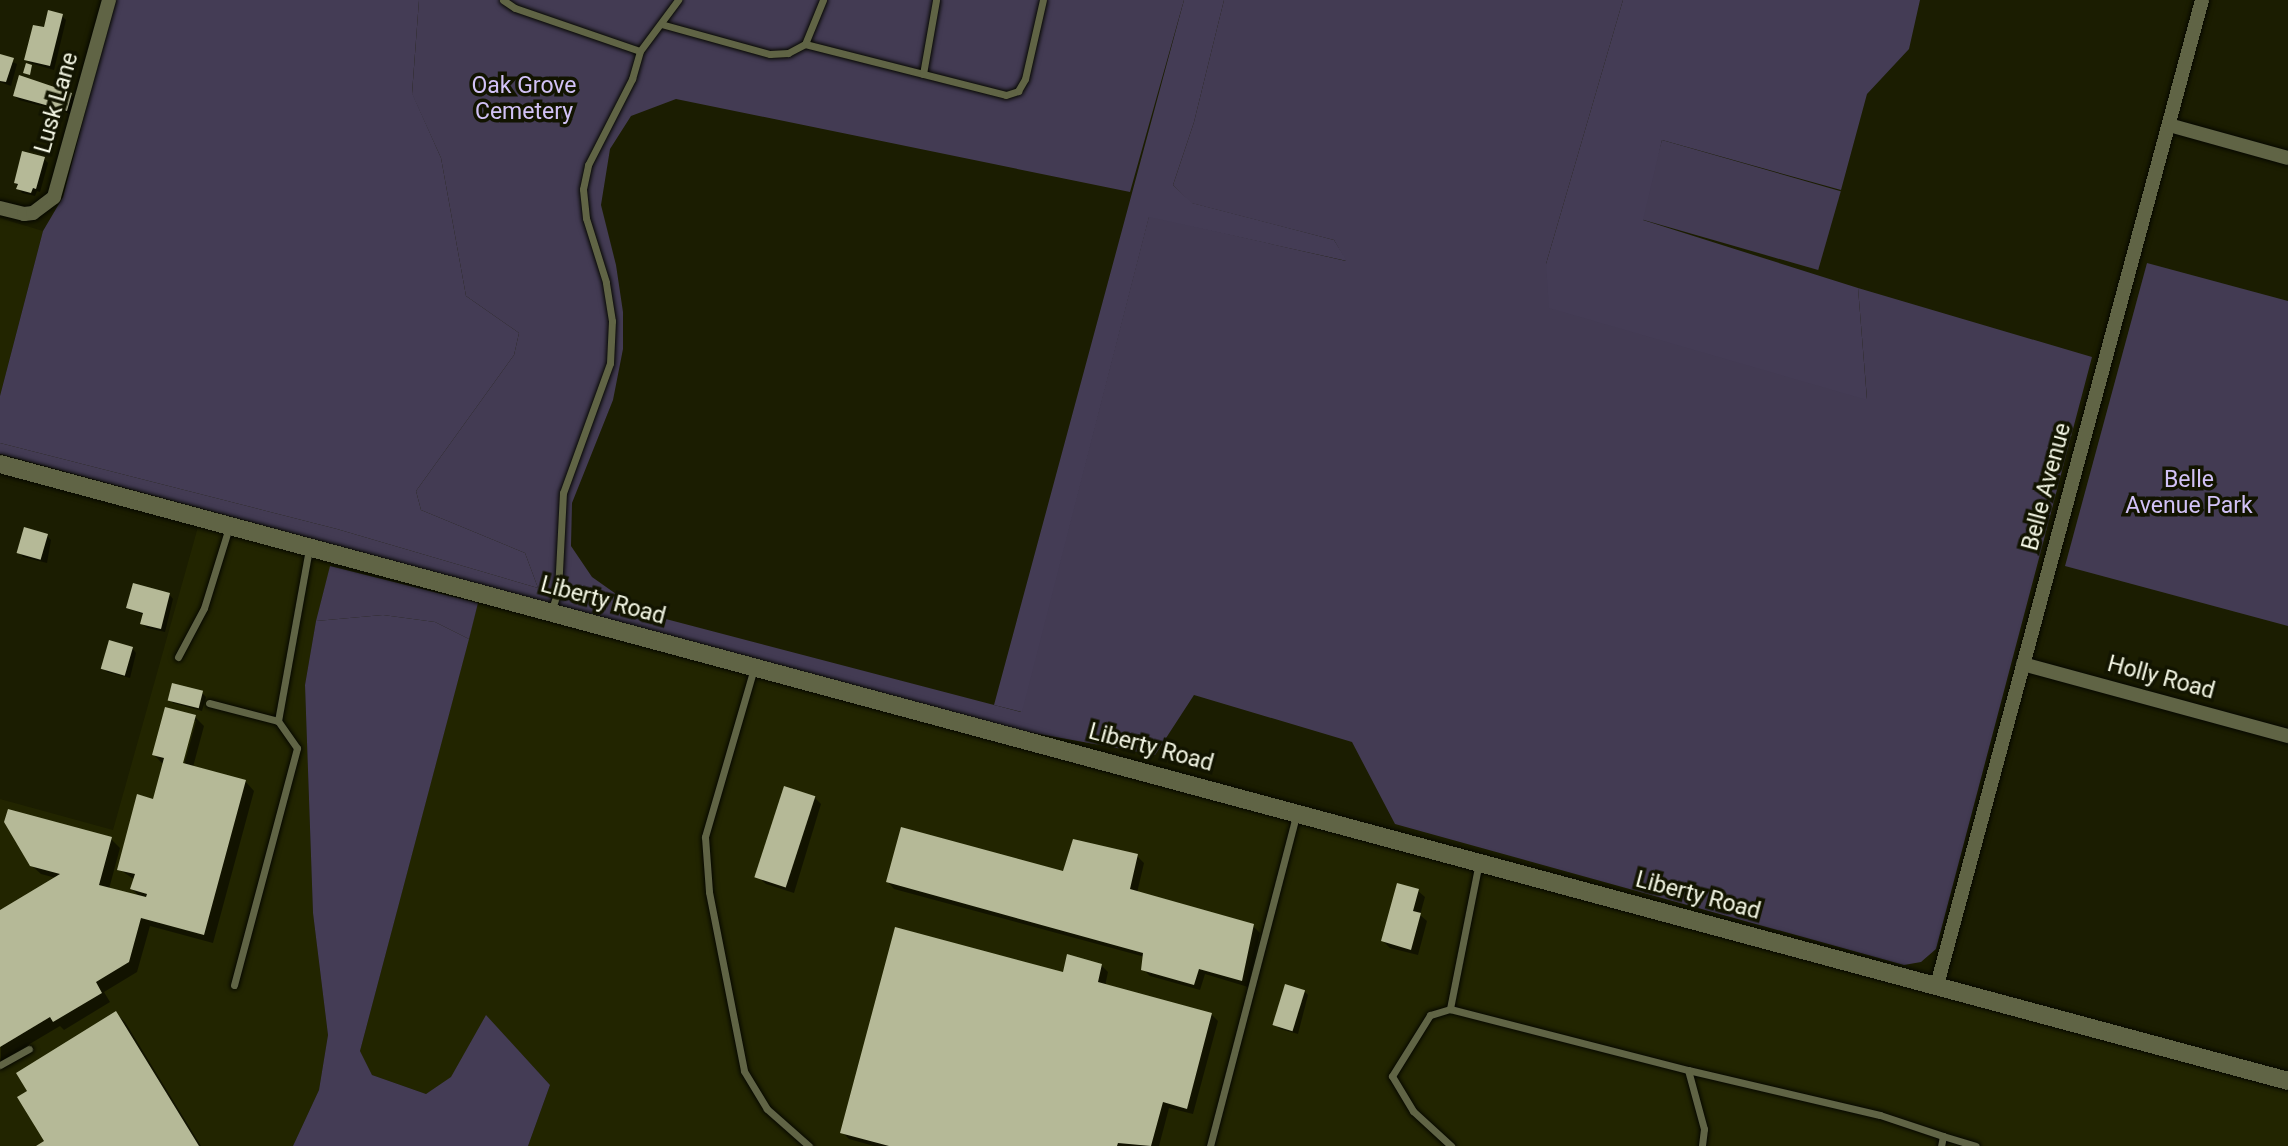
<!DOCTYPE html>
<style>
body{margin:0}
#map{position:relative;width:2288px;height:1146px;overflow:hidden;background:#1b1d01;font-family:Roboto,sans-serif}
div>[style]{position:absolute}
.built>*{inset:0;background:#222500}
.green>*{inset:0;background:#433b53;transform-origin:0 0}
.forest>*{inset:0;background:#443c55}
.shadow>*{inset:0;background:#0007}
.building>*{inset:0;background:#b5b997;transform-origin:0 0}
.roads{filter:drop-shadow(0 0 2px #060700) drop-shadow(0 0 2px #060700)}
.service>*{height:7px;margin:-3.5px;padding:0 3.5px;transform-origin:3.5px;border-radius:3.5px;background:#606445}
.minor>*{height:14px;margin:-7px;padding:0 7px;transform-origin:7px;border-radius:7px;background:#606445}
.tertiary>*{height:18px;margin:-9px;padding:0 9px;transform-origin:9px;border-radius:9px;background:#606445}
span{translate:-50% -50%;white-space:nowrap;text-align:center;line-height:1.15;-webkit-text-stroke:7px #121400;paint-order:stroke}
.park-label{font-size:23px;color:#d2c2f6}
.street-label{font-size:23px;color:#f3f6e4}
</style>
<div id="map">
<div class="built">
<div style="clip-path:polygon(0 218px,43px 231px,0 396px)"></div>
<div style="clip-path:polygon(203px 509px,336px 545px,316px 621px,305px 685px,313px 913px,328px 1035px,319px 1090px,293px 1146px,0 1146px,0 799px,113px 830px)"></div>
<div style="clip-path:polygon(478px 603px,2288px 1091px,2288px 1146px,528px 1146px,550px 1085px,486px 1016px,451px 1078px,426px 1094px,372px 1075px,360px 1051px)"></div>
</div>
<div class="green">
<div style="clip-path:polygon(419px 0,1184px 0,1130px 192px,676px 99px,631px 116px,610px 149px,601px 205px,616px 265px,623px 312px,623px 349px,613px 400px,572px 503px,571px 546px,592px 577px,643px 613px,1021px 712px,1149px 216px,1346px 261px,1334px 240px,1191px 203px,1173px 185px,1194px 122px,1224px 0,1623px 0,1546px 264px,1867px 399px,1858px 288px,2092px 357px,1936px 949px,1921px 962px,1904px 965px,1395px 824px,1352px 742px,1194px 695px,1155px 755px,1017px 730px,0 454px,0 443px,337px 529px,538px 588px,525px 553px,421px 510px,416px 491px,514px 355px,519px 333px,466px 296px,441px 158px,412px 94px)"></div>
<div style="left:1662px;top:140px;width:186px;height:82px;rotate:16deg"></div>
<div style="clip-path:polygon(2147px 263px,2288px 301px,2288px 626px,2065px 566px)"></div>
<div style="clip-path:polygon(330px 566px,478px 603px,469px 639px,435px 622px,383px 615px,316px 621px)"></div>
</div>
<div class="forest">
<div style="clip-path:polygon(114px 0,419px 0,412px 93px,441px 158px,466px 296px,519px 333px,514px 355px,416px 491px,421px 510px,525px 553px,538px 588px,337px 529px,0 443px,0 396px,43px 231px,63px 197px)"></div>
<div style="clip-path:polygon(1184px 0,1224px 0,1194px 122px,1173px 185px,1192px 203px,1334px 240px,1347px 261px,1149px 217px,1022px 712px,994px 705px)"></div>
<div style="clip-path:polygon(1623px 0,1920px 0,1909px 49px,1867px 94px,1841px 190px,1662px 140px,1643px 220px,1858px 288px,1867px 400px,1549px 308px,1546px 264px)"></div>
<div style="clip-path:polygon(383px 615px,435px 622px,469px 639px,360px 1051px,372px 1075px,426px 1094px,451px 1077px,486px 1015px,550px 1085px,528px 1146px,293px 1146px,319px 1090px,328px 1035px,313px 913px,305px 685px,316px 621px)"></div>
</div>
<div class="shadow">
<div style="clip-path:polygon(62px 16px,66px 20px,54px 70px,30px 63px,26px 59px,45px 30px)"></div>
<div style="clip-path:polygon(0 56px,17px 64px,11px 86px,0 82px)"></div>
<div style="clip-path:polygon(71px 95px,76px 99px,71px 114px,19px 100px,15px 96px)"></div>
<div style="clip-path:polygon(44px 159px,48px 163px,40px 192px,37px 191px,35px 196px,22px 193px,15px 182px)"></div>
<div style="clip-path:polygon(47px 536px,51px 540px,47px 563px,23px 557px,19px 552px)"></div>
<div style="clip-path:polygon(169px 594px,173px 599px,165px 632px,147px 628px,142px 623px,144px 615px,128px 608px)"></div>
<div style="clip-path:polygon(132px 648px,136px 653px,130px 678px,107px 672px,103px 668px)"></div>
<div style="clip-path:polygon(202px 693px,206px 697px,202px 711px,173px 703px,169px 699px)"></div>
<div style="clip-path:polygon(evenodd,195px 717px,204px 726px,193px 767px,245px 781px,254px 791px,213px 943px,150px 926px,137px 972px,104px 992px,110px 1002px,64px 1030px,60px 1026px,1px 1061px,0 912px,56px 878px,41px 874px,31px 865px,111px 839px,120px 848px,109px 889px,141px 898px,132px 889px,135px 880px,119px 869px,154px 801px,164px 765px,154px 755px,195px 717px,192px 721px,196px 721px,182px 772px,179px 771px,192px 721px)"></div>
<div style="clip-path:polygon(814px 797px,821px 804px,794px 893px,766px 884px,759px 878px)"></div>
<div style="clip-path:polygon(1137px 856px,1144px 863px,1137px 893px,1253px 926px,1260px 933px,1248px 987px,1205px 974px,1200px 990px,1150px 976px,1143px 969px,1145px 957px,894px 889px,888px 882px,1064px 873px)"></div>
<div style="clip-path:polygon(1418px 891px,1425px 897px,1420px 915px,1427px 921px,1418px 955px,1390px 948px,1383px 941px)"></div>
<div style="clip-path:polygon(1101px 965px,1108px 972px,1105px 986px,1211px 1014px,1218px 1021px,1193px 1114px,1169px 1108px,1159px 1146px,874px 1146px,849px 1139px,842px 1132px,1064px 974px)"></div>
<div style="clip-path:polygon(1304px 991px,1308px 995px,1298px 1034px,1280px 1029px,1276px 1025px)"></div>
<div style="clip-path:polygon(116px 1013px,125px 1022px,201px 1146px,39px 1146px,47px 1141px)"></div>
</div>
<div class="building">
<div style="clip-path:polygon(48px 10px,63px 14px,50px 66px,24px 60px,33px 25px,44px 27px)"></div>
<div style="clip-path:polygon(0 54px,14px 58px,6px 82px,0 81px)"></div>
<div style="clip-path:polygon(26px 63px,32px 65px,30px 75px,23px 73px)"></div>
<div style="clip-path:polygon(19px 75px,72px 93px,67px 111px,13px 96px)"></div>
<div style="clip-path:polygon(22px 151px,45px 157px,36px 189px,33px 188px,31px 193px,16px 189px,18px 184px,14px 183px)"></div>
<div style="left:24px;top:527px;width:25px;height:27px;rotate:16deg"></div>
<div style="clip-path:polygon(133px 583px,170px 593px,161px 629px,140px 624px,143px 613px,126px 608px)"></div>
<div style="left:109px;top:640px;width:25px;height:30px;rotate:16deg"></div>
<div style="left:172px;top:683px;width:32px;height:18px;rotate:14deg"></div>
<div style="clip-path:polygon(165px 707px,196px 715px,183px 763px,246px 780px,204px 935px,141px 918px,129px 962px,96px 982px,102px 993px,53px 1022px,50px 1017px,0 1047px,0 910px,60px 874px,30px 866px,4px 822px,8px 809px,112px 837px,99px 885px,146px 897px,147px 894px,130px 889px,135px 874px,117px 870px,137px 794px,153px 799px,164px 758px,152px 755px)"></div>
<div style="left:784px;top:786px;width:33px;height:96px;rotate:18deg"></div>
<div style="clip-path:polygon(901px 827px,1063px 871px,1073px 839px,1138px 854px,1130px 889px,1254px 924px,1242px 981px,1199px 969px,1194px 985px,1141px 970px,1143px 953px,886px 882px)"></div>
<div style="clip-path:polygon(1397px 883px,1419px 889px,1413px 911px,1421px 913px,1411px 950px,1381px 941px)"></div>
<div style="clip-path:polygon(895px 927px,1063px 972px,1067px 954px,1102px 964px,1098px 982px,1212px 1013px,1187px 1109px,1163px 1102px,1151px 1146px,1118px 1143px,1117px 1146px,889px 1146px,840px 1133px)"></div>
<div style="left:1285px;top:984px;width:21px;height:43px;rotate:17deg"></div>
<div style="clip-path:polygon(116px 1011px,199px 1146px,36px 1146px,44px 1141px,17px 1097px,27px 1091px,16px 1073px)"></div>
</div>
<div class="roads">
<div class="service">
<div style="left:503px;top:0;width:14px;rotate:34deg"></div>
<div style="left:515px;top:8px;width:132px;rotate:19deg"></div>
<div style="left:640px;top:51px;width:64px;rotate:-53.3deg"></div>
<div style="left:661px;top:24px;width:113px;rotate:15.4deg"></div>
<div style="left:770px;top:54px;width:18px;rotate:-3deg"></div>
<div style="left:788px;top:53px;width:19px;rotate:-28deg"></div>
<div style="left:805px;top:44px;width:207px;rotate:14.2deg"></div>
<div style="left:1006px;top:95px;width:13px;rotate:-18deg"></div>
<div style="left:1018px;top:91px;width:14px;rotate:-60deg"></div>
<div style="left:1025px;top:79px;width:81px;rotate:-77.2deg"></div>
<div style="left:805px;top:44px;width:48px;rotate:-67.8deg"></div>
<div style="left:923px;top:74px;width:75px;rotate:-80deg"></div>
<div style="left:551px;top:612px;width:22px;rotate:-72deg"></div>
<div style="left:558px;top:591px;width:98px;rotate:-87.1deg"></div>
<div style="left:563px;top:493px;width:138px;rotate:-70.1deg"></div>
<div style="left:610px;top:363px;width:42px;rotate:-87.3deg"></div>
<div style="left:612px;top:321px;width:39px;rotate:-99deg"></div>
<div style="left:606px;top:282px;width:67px;rotate:-107.4deg"></div>
<div style="left:586px;top:218px;width:29px;rotate:-96deg"></div>
<div style="left:583px;top:189px;width:25px;rotate:-78deg"></div>
<div style="left:588px;top:165px;width:97px;rotate:-62.9deg"></div>
<div style="left:632px;top:79px;width:29px;rotate:-74deg"></div>
<div style="left:178px;top:657px;width:55px;rotate:-62deg"></div>
<div style="left:204px;top:608px;width:85px;rotate:-72.8deg"></div>
<div style="left:754px;top:668px;width:176px;rotate:106.2deg"></div>
<div style="left:705px;top:837px;width:55px;rotate:85.8deg"></div>
<div style="left:709px;top:892px;width:182px;rotate:78.9deg"></div>
<div style="left:744px;top:1071px;width:44px;rotate:58.8deg"></div>
<div style="left:767px;top:1109px;width:56px;rotate:41.4deg"></div>
<div style="left:209px;top:703px;width:71px;rotate:14.6deg"></div>
<div style="left:1479px;top:862px;width:150px;rotate:101.2deg"></div>
<div style="left:1450px;top:1009px;width:246px;rotate:14.4deg"></div>
<div style="left:1688px;top:1070px;width:197px;rotate:13.2deg"></div>
<div style="left:1880px;top:1115px;width:66px;rotate:18.4deg"></div>
<div style="left:1943px;top:1136px;width:10px;rotate:101deg"></div>
<div style="left:234px;top:985px;width:245px;rotate:-75.1deg"></div>
<div style="left:297px;top:748px;width:33px;rotate:-125deg"></div>
<div style="left:278px;top:721px;width:176px;rotate:-79.8deg"></div>
<div style="left:1450px;top:1009px;width:21px;rotate:163deg"></div>
<div style="left:1430px;top:1015px;width:72px;rotate:121.9deg"></div>
<div style="left:1392px;top:1076px;width:41px;rotate:59deg"></div>
<div style="left:1413px;top:1111px;width:52px;rotate:42.6deg"></div>
<div style="left:0;top:1065px;width:33px;rotate:-29deg"></div>
<div style="left:1688px;top:1070px;width:61px;rotate:74.8deg"></div>
<div style="left:1704px;top:1129px;width:17px;rotate:97deg"></div>
<div style="left:1943px;top:1136px;width:34px;rotate:17deg"></div>
<div style="left:1210px;top:1146px;width:342px;rotate:-75.4deg"></div>
</div>
<div class="minor">
<div style="left:2169px;top:125px;width:123px;rotate:15.5deg"></div>
<div style="left:0;top:208px;width:25px;rotate:14deg"></div>
<div style="left:24px;top:214px;width:9px;rotate:-6deg"></div>
<div style="left:33px;top:213px;width:26px;rotate:-37deg"></div>
<div style="left:54px;top:197px;width:205px;rotate:-74.4deg"></div>
<div style="left:2023px;top:664px;width:275px;rotate:15.2deg"></div>
<div style="left:1937px;top:985px;width:1020px;rotate:-74.94deg"></div>
</div>
<div class="tertiary">
<div style="left:0;top:464px;width:2370px;rotate:15.09deg"></div>
</div>
</div>
<div class="park-label">
<span style="left:524px;top:99px">Oak Grove<br>Cemetery</span>
<span style="left:2189px;top:493px">Belle<br>Avenue Park</span>
</div>
<div class="street-label">
<span style="left:57px;top:103px;rotate:-74deg">Lusk Lane</span>
<span style="left:2047px;top:487px;rotate:-75deg">Belle Avenue</span>
<span style="left:603px;top:601px;rotate:15deg">Liberty Road</span>
<span style="left:2161px;top:678px;rotate:15deg">Holly Road</span>
<span style="left:1151px;top:748px;rotate:15deg">Liberty Road</span>
<span style="left:1698px;top:896px;rotate:15deg">Liberty Road</span>
</div>
</div>
